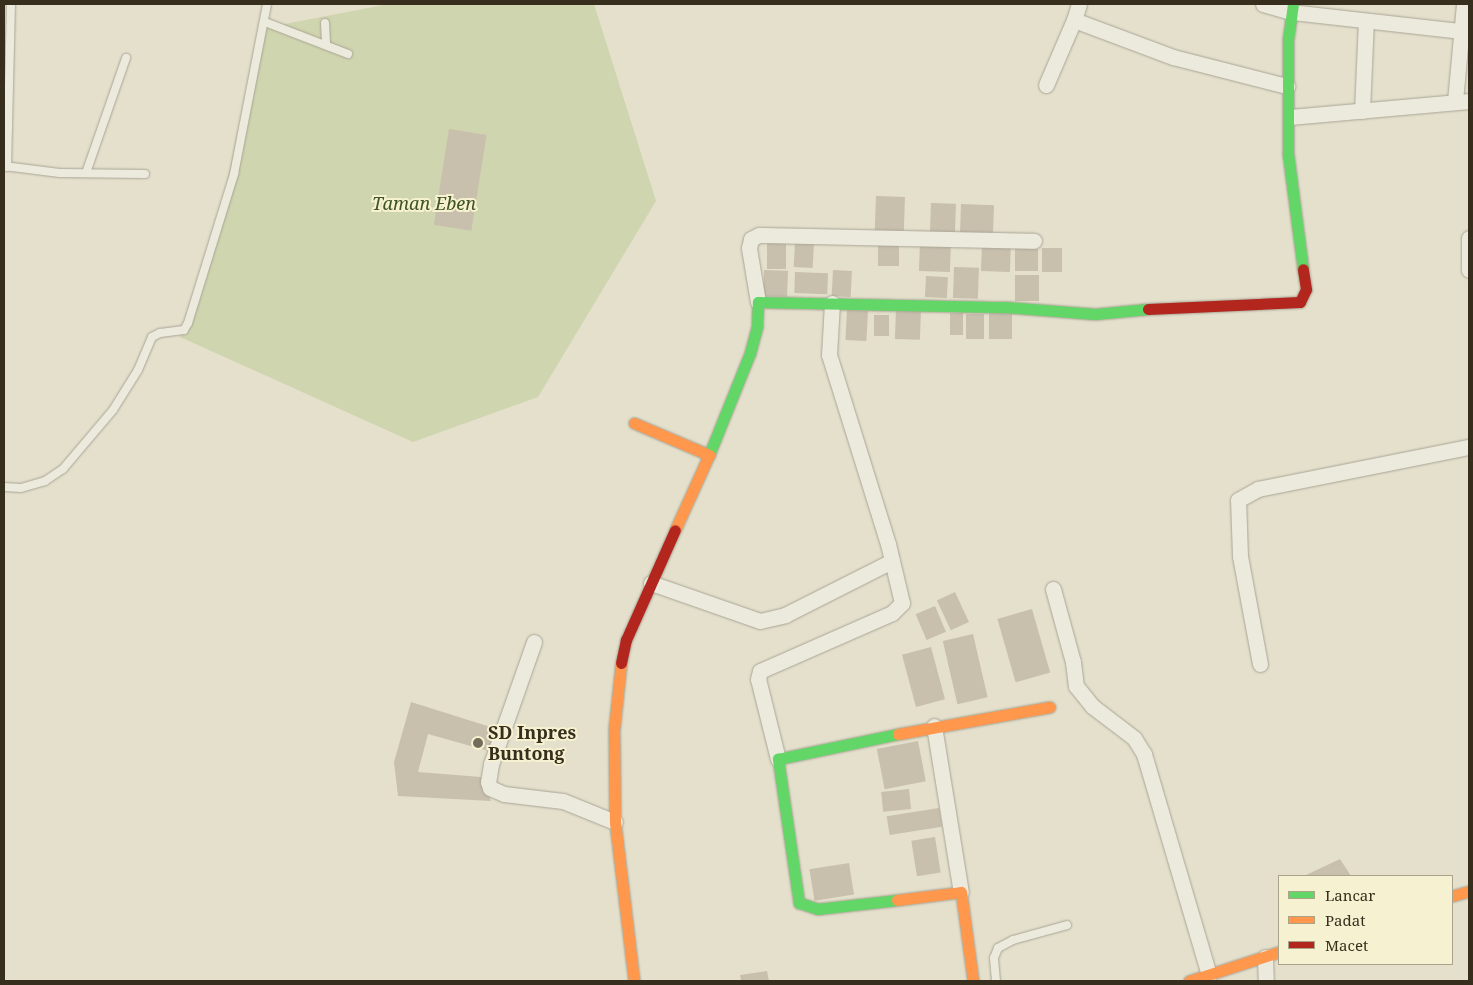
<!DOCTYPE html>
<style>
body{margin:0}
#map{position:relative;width:1473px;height:985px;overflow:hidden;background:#e4e0cc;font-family:"Noto Serif",serif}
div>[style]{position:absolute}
.green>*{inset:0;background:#cfd5ae}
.building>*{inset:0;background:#c8bfad;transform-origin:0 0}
.roads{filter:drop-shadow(0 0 1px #a9a595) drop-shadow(0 0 1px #a9a595)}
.lane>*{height:8px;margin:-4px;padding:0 4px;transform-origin:4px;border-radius:4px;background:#ece9dd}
.street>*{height:15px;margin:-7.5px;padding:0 7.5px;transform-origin:7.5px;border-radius:7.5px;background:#ece9dd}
.fast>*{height:11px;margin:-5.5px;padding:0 5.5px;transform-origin:5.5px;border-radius:5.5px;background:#63d668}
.slow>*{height:11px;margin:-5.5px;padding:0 5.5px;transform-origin:5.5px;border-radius:5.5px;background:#ff974d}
.jam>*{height:11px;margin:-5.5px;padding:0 5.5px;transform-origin:5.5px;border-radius:5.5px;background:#b3261e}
.dots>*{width:14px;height:14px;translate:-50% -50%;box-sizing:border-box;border:2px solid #f6f1d1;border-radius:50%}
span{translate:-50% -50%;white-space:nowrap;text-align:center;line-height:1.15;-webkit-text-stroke:4px #f6f1d1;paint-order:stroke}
.park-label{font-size:18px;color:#405423;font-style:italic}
.poi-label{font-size:18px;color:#372e1d;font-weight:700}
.left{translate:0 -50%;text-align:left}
.frame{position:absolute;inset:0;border:5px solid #372e1d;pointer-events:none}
.legend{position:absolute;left:1278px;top:875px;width:175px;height:90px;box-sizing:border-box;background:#f6f1d1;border:1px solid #aaa389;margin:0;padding:6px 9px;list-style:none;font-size:15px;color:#372e1d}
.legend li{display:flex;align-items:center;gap:10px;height:25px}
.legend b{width:25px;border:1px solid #aaa389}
</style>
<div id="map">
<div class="green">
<div style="clip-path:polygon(389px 4px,594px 4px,656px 201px,538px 397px,413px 442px,180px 337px,220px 217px,259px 29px)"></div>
</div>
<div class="building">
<div style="left:449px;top:129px;width:38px;height:97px;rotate:9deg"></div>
<div style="left:876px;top:196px;width:29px;height:35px;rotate:2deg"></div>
<div style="left:931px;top:203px;width:25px;height:30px;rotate:2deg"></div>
<div style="left:961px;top:204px;width:33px;height:29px;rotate:2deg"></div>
<div style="left:767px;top:240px;width:19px;height:29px"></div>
<div style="left:920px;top:241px;width:31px;height:30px;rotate:2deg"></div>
<div style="left:982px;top:241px;width:29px;height:30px;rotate:2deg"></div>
<div style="left:795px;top:242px;width:19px;height:25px;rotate:3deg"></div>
<div style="left:878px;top:242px;width:21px;height:24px"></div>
<div style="left:1015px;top:246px;width:23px;height:25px"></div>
<div style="left:1042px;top:248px;width:20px;height:24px"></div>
<div style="left:954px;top:267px;width:25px;height:31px;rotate:2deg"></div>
<div style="left:764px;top:270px;width:24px;height:26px;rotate:2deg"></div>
<div style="left:833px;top:270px;width:19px;height:26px;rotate:3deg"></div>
<div style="left:795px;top:272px;width:33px;height:21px;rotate:2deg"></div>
<div style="left:1015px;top:275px;width:24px;height:26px"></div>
<div style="left:926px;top:276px;width:22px;height:21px;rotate:3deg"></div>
<div style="left:896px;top:308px;width:25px;height:31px;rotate:2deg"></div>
<div style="left:847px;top:310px;width:21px;height:30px;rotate:3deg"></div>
<div style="left:950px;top:313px;width:13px;height:22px"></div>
<div style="left:989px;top:313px;width:23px;height:26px"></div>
<div style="left:966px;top:314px;width:18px;height:25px"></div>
<div style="left:874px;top:315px;width:15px;height:21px"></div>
<div style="left:955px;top:592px;width:33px;height:20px;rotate:65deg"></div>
<div style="left:935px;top:606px;width:28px;height:21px;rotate:67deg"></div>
<div style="left:1032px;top:609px;width:66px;height:36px;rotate:74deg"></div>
<div style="left:973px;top:634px;width:65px;height:31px;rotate:77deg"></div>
<div style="left:931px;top:647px;width:54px;height:30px;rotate:75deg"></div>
<div style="clip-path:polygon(411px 702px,500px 730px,492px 752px,428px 734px,418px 772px,481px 777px,491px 801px,398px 796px,394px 762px)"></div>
<div style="left:918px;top:741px;width:41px;height:42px;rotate:79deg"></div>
<div style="left:909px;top:789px;width:20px;height:28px;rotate:84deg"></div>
<div style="left:939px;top:808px;width:19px;height:53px;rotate:81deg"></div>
<div style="left:935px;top:837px;width:36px;height:24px;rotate:81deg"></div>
<div style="clip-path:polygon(1340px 859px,1351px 876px,1304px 876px)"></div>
<div style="left:849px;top:863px;width:32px;height:40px;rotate:81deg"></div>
<div style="clip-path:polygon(767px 971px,769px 981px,741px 981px,740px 975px)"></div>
</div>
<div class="roads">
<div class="lane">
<div style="left:265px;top:22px;width:89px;rotate:21.1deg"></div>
<div style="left:325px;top:23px;width:22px;rotate:87deg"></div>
<div style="left:4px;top:166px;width:56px;rotate:7.1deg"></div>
<div style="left:60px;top:173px;width:85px;rotate:0.7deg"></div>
<div style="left:7px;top:167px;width:163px;rotate:-88.6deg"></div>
<div style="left:86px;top:173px;width:122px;rotate:-70.8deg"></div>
<div style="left:4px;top:487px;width:17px;rotate:3deg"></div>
<div style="left:21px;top:488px;width:25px;rotate:-16deg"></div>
<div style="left:45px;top:481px;width:22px;rotate:-34deg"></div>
<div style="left:63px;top:469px;width:77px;rotate:-49.7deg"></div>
<div style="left:113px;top:410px;width:47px;rotate:-58deg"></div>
<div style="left:138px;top:370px;width:36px;rotate:-67deg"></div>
<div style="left:152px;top:337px;width:9px;rotate:-27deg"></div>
<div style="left:160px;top:333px;width:24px;rotate:-7deg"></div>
<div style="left:184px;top:330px;width:8px;rotate:-60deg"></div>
<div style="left:188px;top:323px;width:156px;rotate:-72.8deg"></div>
<div style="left:234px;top:174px;width:173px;rotate:-79deg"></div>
<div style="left:996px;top:981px;width:23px;rotate:-95deg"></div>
<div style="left:994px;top:958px;width:11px;rotate:-68deg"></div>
<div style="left:998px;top:948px;width:17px;rotate:-28deg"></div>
<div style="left:1013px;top:940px;width:56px;rotate:-15.5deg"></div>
</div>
<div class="street">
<div style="left:1079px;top:4px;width:17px;rotate:107deg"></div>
<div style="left:1074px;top:20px;width:106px;rotate:20.5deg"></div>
<div style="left:1173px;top:57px;width:118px;rotate:14.3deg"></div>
<div style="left:1263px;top:4px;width:29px;rotate:16deg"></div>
<div style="left:1291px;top:12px;width:171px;rotate:6.4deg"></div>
<div style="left:1046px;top:85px;width:71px;rotate:-66.7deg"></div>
<div style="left:1455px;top:101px;width:97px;rotate:-84.7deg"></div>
<div style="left:1362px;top:111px;width:90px;rotate:-87.5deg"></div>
<div style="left:1290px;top:117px;width:180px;rotate:-5.1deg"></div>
<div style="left:1469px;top:238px;width:32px;rotate:90deg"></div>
<div style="left:758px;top:302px;width:55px;rotate:-99.5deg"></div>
<div style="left:749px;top:248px;width:9px;rotate:-77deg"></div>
<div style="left:751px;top:239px;width:9px;rotate:-27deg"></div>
<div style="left:759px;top:235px;width:275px;rotate:1.2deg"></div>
<div style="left:651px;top:583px;width:115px;rotate:19.2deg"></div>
<div style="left:760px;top:621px;width:26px;rotate:-13deg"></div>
<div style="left:785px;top:615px;width:120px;rotate:-26.8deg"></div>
<div style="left:1053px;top:589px;width:76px;rotate:74.7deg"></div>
<div style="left:1073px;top:662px;width:24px;rotate:83deg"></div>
<div style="left:1076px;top:686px;width:26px;rotate:51deg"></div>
<div style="left:1092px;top:706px;width:53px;rotate:37.3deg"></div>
<div style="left:1134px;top:738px;width:19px;rotate:58deg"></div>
<div style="left:1144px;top:754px;width:230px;rotate:73.6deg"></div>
<div style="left:534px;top:642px;width:129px;rotate:109.4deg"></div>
<div style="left:491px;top:764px;width:18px;rotate:99deg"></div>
<div style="left:488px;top:782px;width:6px;rotate:72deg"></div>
<div style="left:490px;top:788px;width:15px;rotate:23deg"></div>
<div style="left:504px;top:794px;width:59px;rotate:6.8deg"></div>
<div style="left:563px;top:801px;width:56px;rotate:22deg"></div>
<div style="left:1260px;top:664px;width:110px;rotate:-100.5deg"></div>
<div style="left:1240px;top:556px;width:56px;rotate:-92deg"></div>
<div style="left:1238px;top:500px;width:23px;rotate:-29deg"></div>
<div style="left:1258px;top:489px;width:215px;rotate:-11.3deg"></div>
<div style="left:934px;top:726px;width:168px;rotate:80.8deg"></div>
<div style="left:778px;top:759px;width:82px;rotate:-104deg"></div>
<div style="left:758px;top:679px;width:8px;rotate:-76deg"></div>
<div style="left:760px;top:671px;width:144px;rotate:-23.7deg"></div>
<div style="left:892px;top:613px;width:14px;rotate:-45deg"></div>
<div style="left:902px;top:603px;width:61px;rotate:-103.3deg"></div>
<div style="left:888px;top:544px;width:198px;rotate:-107.3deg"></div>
<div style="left:829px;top:355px;width:52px;rotate:-86.7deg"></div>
<div style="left:1265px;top:957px;width:24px;rotate:88deg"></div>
</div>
<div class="fast">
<div style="left:1293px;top:4px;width:36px;rotate:98deg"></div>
<div style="left:1288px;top:40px;width:114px;rotate:90deg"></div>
<div style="left:1288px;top:154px;width:116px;rotate:82.6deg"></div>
<div style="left:709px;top:455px;width:110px;rotate:-68.1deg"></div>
<div style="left:750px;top:353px;width:28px;rotate:-75deg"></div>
<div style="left:757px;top:326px;width:24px;rotate:-88deg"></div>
<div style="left:758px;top:302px;width:247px;rotate:1.2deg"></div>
<div style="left:1005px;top:307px;width:90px;rotate:4.4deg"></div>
<div style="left:1095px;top:314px;width:53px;rotate:-5.4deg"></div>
<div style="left:897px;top:900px;width:80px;rotate:173.5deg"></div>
<div style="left:818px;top:909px;width:20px;rotate:-162deg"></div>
<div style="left:799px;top:903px;width:146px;rotate:-98.3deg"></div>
<div style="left:778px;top:759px;width:123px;rotate:-11.8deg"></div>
</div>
<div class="slow">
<div style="left:634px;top:423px;width:82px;rotate:23.1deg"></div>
<div style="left:709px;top:455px;width:82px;rotate:114.4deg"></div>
<div style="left:621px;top:663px;width:67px;rotate:96deg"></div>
<div style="left:614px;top:730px;width:92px;rotate:89.4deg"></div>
<div style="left:615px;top:822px;width:160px;rotate:83.2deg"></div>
<div style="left:898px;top:734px;width:154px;rotate:-10.1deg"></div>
<div style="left:1452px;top:896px;width:18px;rotate:-16deg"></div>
<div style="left:897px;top:900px;width:64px;rotate:-7.1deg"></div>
<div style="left:961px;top:892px;width:90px;rotate:82.3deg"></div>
<div style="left:1189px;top:981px;width:95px;rotate:-17.9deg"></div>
</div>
<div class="jam">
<div style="left:1148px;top:309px;width:152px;rotate:-2.6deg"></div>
<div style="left:1300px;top:302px;width:14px;rotate:-65deg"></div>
<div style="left:1306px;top:289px;width:20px;rotate:-99deg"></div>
<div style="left:621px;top:663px;width:24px;rotate:-78deg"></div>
<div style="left:626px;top:640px;width:120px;rotate:-66deg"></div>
</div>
</div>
<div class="dots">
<div style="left:478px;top:743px;background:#746c5a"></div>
</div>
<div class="park-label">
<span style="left:424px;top:203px">Taman Eben</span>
</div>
<div class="poi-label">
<span class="left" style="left:488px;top:743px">SD Inpres<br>Buntong</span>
</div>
<div class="frame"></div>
<ul class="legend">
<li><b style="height:6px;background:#63d668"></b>Lancar</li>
<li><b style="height:6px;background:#ff974d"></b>Padat</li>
<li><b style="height:6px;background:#b3261e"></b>Macet</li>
</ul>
</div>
